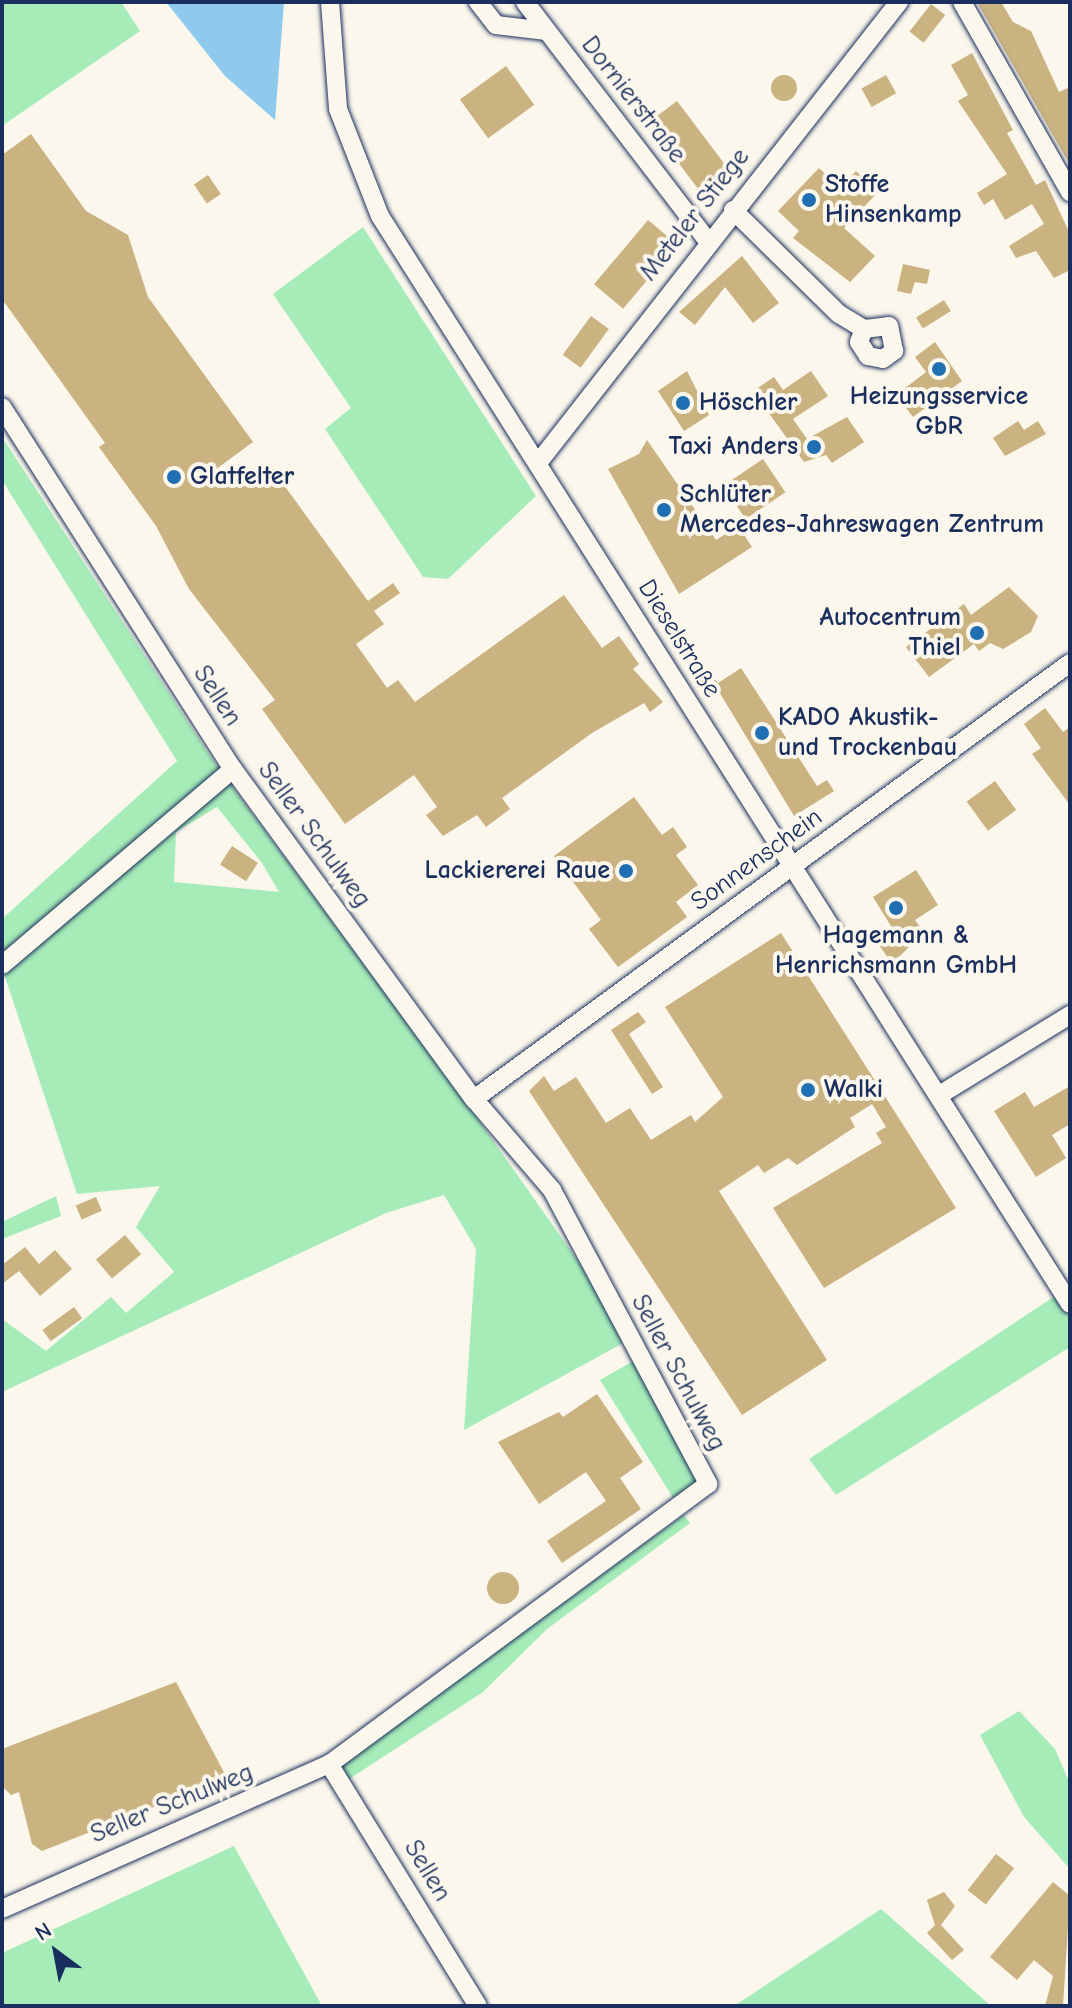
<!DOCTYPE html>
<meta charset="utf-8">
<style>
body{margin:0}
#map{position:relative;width:1072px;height:2008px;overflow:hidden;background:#fbf7ec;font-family:"Comic Neue",sans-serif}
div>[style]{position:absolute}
.green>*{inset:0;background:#a6ecb8}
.water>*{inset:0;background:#8ec9ee}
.building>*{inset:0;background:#cab281;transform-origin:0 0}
.round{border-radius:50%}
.roads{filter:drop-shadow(0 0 2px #1b2f5e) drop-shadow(0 0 2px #1b2f5e)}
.minor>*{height:18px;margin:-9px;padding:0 9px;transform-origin:9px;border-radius:9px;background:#fbf7ec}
.dots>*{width:22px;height:22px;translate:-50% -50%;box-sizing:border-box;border:4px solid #fbf7ec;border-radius:50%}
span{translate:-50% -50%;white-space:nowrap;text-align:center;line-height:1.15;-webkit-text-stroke:8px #fbf7ec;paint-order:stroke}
.street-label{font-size:26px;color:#1b2f5e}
.poi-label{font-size:26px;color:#1b2f5e;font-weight:700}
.left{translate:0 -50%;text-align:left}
.right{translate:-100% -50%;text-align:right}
.frame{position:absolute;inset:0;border:4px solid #1b2f5e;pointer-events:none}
.north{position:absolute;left:16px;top:1912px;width:80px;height:80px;-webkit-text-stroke:6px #fbf7ec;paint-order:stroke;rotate:328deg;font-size:22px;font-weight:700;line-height:32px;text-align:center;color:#1b2f5e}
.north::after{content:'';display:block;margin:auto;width:28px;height:36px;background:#1b2f5e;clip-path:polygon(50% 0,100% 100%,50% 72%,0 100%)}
</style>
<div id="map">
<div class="green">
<div style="clip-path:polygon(2px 2px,121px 2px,140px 31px,2px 126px)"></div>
<div style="clip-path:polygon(363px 227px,536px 496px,448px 579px,423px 577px,325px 429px,351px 408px,273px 294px)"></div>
<div style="clip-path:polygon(evenodd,2px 437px,216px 765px,458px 1091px,578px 1261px,625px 1342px,464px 1430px,476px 1249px,444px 1195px,386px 1213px,2px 1392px,2px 1319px,46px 1351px,111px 1297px,126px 1313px,174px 1272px,136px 1227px,160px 1186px,77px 1194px,2px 968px,2px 919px,177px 761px,2px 480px,2px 437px,217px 807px,262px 863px,279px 892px,174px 882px,176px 832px,217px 807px)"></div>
<div style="clip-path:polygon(56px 1196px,61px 1216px,2px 1239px,2px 1222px)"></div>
<div style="clip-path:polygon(1070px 1286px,1070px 1347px,836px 1495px,809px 1459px)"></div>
<div style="clip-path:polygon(635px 1360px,698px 1483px,675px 1501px,600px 1380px)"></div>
<div style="clip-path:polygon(684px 1515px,690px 1523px,547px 1629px,483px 1692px,346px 1781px,338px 1767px)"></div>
<div style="clip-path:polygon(1019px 1711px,1055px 1749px,1070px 1784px,1070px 1869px,1024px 1817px,980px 1735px)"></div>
<div style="clip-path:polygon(234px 1846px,322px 2006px,2px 2006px,2px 1953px)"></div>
<div style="clip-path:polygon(881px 1909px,991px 2006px,734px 2006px)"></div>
</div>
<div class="water">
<div style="clip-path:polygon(166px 2px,284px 2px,275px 120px,225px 76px)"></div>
</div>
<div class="building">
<div style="clip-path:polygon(977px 2px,1001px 2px,1013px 22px,1031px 31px,1059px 92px,1070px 87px,1070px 165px)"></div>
<div style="left:931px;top:4px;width:18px;height:35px;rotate:38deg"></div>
<div style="clip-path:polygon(972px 53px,1013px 130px,1007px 133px,1036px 185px,1045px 180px,1070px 234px,1070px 270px,1054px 278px,1036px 251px,1016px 258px,1009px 246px,1044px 224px,1032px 204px,1005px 220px,993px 199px,984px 205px,977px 193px,1007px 174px,958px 101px,968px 95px,951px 65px)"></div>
<div style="left:506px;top:66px;width:48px;height:57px;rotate:54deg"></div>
<div style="left:886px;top:75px;width:21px;height:28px;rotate:61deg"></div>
<div class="round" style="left:771px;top:75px;width:26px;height:26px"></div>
<div style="left:677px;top:101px;width:94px;height:36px;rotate:53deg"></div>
<div style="clip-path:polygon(31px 134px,86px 211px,128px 235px,148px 297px,253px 442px,219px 467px,234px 488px,268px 463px,368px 601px,393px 583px,400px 593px,374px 611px,384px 624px,356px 644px,387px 688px,398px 680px,415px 702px,564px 595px,602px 648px,619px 636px,639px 664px,633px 669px,663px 702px,650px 712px,644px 703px,592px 733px,502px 798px,510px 809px,486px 827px,477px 815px,443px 836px,426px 815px,437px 807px,414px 775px,345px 824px,262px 709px,275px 700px,189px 589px,156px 526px,99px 447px,105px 443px,2px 299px,2px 155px)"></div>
<div style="clip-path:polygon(819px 168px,840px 188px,856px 171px,878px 192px,844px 228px,875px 256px,850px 282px,793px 238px,799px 231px,778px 211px)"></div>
<div style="left:208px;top:175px;width:23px;height:17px;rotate:56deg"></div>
<div style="left:648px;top:220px;width:38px;height:84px;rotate:40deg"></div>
<div style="clip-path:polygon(742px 256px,779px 303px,753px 323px,725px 287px,695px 325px,679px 312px)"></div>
<div style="clip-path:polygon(903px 264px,930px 270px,927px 284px,915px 282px,911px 294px,897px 291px)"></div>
<div style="left:944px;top:300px;width:13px;height:33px;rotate:58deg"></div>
<div style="left:591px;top:316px;width:22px;height:48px;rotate:36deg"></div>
<div style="clip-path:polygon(935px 342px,962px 381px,913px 417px,896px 395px,926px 372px,915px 357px)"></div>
<div style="clip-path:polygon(687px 371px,709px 415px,684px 431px,658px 391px)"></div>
<div style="clip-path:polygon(811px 371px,828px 396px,793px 419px,807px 439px,847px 417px,864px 442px,832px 463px,826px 455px,804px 462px,753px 391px,774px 377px,783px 390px)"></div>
<div style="clip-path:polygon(1018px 421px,1024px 430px,1038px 421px,1046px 434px,1005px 456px,993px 438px)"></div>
<div style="clip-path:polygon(647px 440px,716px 540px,738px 526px,752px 547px,679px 594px,608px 469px,639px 454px)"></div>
<div style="left:763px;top:459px;width:40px;height:48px;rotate:56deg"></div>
<div style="clip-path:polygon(1009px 587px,1038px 616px,1031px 632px,1003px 649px,990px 643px,979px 651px,974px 644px,929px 677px,906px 647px,964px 604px,971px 615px)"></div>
<div style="clip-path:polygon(741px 668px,817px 786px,827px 780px,834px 791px,794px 816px,715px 685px,701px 682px,707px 671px,718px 683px)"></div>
<div style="clip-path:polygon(1045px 708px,1063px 732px,1070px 727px,1070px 805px,1032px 754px,1041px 748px,1024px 724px)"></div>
<div style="left:995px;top:781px;width:36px;height:35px;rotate:54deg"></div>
<div style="clip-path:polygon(634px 797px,662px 835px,673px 827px,687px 847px,676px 855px,698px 885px,676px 902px,687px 917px,618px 967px,589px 929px,601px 920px,554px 856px)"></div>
<div style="left:232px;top:846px;width:31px;height:22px;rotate:33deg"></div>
<div style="clip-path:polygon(916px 870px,938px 905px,915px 920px,924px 932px,892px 964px,877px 942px,894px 931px,873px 897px)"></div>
<div style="clip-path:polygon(781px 933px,956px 1208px,824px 1288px,773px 1208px,882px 1143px,876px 1133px,886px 1127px,872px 1104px,850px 1118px,855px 1127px,797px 1165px,788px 1158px,764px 1173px,758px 1165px,719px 1191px,827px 1360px,742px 1415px,529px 1091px,544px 1076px,554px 1091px,576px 1077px,606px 1123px,630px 1108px,651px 1140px,691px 1115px,695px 1122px,723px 1097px,665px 1007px)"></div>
<div style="clip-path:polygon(638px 1012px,646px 1022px,629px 1034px,663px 1087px,652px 1094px,611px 1030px)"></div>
<div style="clip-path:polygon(1070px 1086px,1070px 1124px,1052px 1135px,1066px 1158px,1036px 1177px,994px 1111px,1025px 1092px,1034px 1107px)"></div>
<div style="left:96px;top:1197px;width:15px;height:22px;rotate:67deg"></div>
<div style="left:125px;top:1235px;width:25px;height:38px;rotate:50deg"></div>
<div style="clip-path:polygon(25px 1247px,39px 1264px,55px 1250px,72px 1269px,40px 1296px,19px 1271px,2px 1284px,2px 1265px)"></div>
<div style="left:74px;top:1307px;width:14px;height:39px;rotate:54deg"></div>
<div style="clip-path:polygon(597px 1394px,643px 1462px,620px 1478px,641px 1509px,562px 1563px,547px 1541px,606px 1501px,586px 1472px,539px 1504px,498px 1442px,559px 1412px,563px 1417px)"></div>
<div class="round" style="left:487px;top:1572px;width:32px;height:32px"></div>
<div style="clip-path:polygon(176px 1682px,227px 1778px,42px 1851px,32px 1844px,19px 1792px,11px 1795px,2px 1786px,2px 1749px)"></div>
<div style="left:996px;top:1854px;width:23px;height:46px;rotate:38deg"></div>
<div style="clip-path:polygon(1053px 1882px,1070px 1896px,1063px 2006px,1045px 2006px,1053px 1976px,1034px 1960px,1017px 1980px,990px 1957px)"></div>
<div style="clip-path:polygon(944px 1892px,955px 1906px,941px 1925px,964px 1950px,952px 1960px,927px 1933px,935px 1925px,927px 1900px)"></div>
</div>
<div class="roads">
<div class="minor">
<div style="left:330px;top:2px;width:107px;rotate:85.7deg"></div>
<div style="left:338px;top:109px;width:115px;rotate:68.6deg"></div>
<div style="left:380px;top:216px;width:1288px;rotate:57.62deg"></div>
<div style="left:478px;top:2px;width:29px;rotate:52deg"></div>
<div style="left:496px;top:25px;width:51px;rotate:6.7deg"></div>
<div style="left:525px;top:2px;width:300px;rotate:52.6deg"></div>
<div style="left:962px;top:2px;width:219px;rotate:60.4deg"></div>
<div style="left:733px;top:210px;width:148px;rotate:44.5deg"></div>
<div style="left:839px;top:314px;width:29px;rotate:31deg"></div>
<div style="left:864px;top:329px;width:14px;rotate:111deg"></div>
<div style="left:859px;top:342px;width:17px;rotate:57deg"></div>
<div style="left:868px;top:356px;width:15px;rotate:11deg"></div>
<div style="left:883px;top:359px;width:14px;rotate:-36deg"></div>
<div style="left:894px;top:351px;width:25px;rotate:-101deg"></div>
<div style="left:889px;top:326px;width:25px;rotate:173deg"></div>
<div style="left:2px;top:407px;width:429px;rotate:57.5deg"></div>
<div style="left:233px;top:769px;width:409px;rotate:53.9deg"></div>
<div style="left:474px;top:1099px;width:120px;rotate:49.4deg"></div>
<div style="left:552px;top:1190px;width:333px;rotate:62deg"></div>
<div style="left:708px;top:1484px;width:471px;rotate:143.5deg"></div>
<div style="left:329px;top:1764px;width:358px;rotate:156.1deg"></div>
<div style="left:538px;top:463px;width:586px;rotate:-51.94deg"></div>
<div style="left:2px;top:965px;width:303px;rotate:-40.3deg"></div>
<div style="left:941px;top:1094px;width:151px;rotate:-31.5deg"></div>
<div style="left:474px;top:1099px;width:738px;rotate:-36.19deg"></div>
<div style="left:329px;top:1764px;width:284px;rotate:58.4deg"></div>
</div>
</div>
<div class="dots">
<div style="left:809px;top:200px;background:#1f6fb2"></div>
<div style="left:939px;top:369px;background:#1f6fb2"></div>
<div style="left:683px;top:403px;background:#1f6fb2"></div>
<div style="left:814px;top:447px;background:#1f6fb2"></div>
<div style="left:174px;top:477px;background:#1f6fb2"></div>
<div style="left:664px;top:510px;background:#1f6fb2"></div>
<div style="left:977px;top:633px;background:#1f6fb2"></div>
<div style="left:762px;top:733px;background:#1f6fb2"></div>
<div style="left:626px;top:871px;background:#1f6fb2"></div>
<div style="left:896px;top:908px;background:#1f6fb2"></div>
<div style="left:808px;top:1090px;background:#1f6fb2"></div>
</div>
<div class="street-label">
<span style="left:633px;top:100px;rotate:52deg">Dornierstraße</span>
<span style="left:695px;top:215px;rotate:-52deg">Meteler Stiege</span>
<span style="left:679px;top:639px;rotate:58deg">Dieselstraße</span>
<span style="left:217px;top:696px;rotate:57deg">Sellen</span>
<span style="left:314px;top:835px;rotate:54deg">Seller Schulweg</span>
<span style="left:757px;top:860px;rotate:-36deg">Sonnenschein</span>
<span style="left:678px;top:1373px;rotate:62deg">Seller Schulweg</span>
<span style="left:172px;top:1804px;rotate:-22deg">Seller Schulweg</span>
<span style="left:427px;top:1871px;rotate:59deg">Sellen</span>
</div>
<div class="poi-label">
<span class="left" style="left:825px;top:200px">Stoffe<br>Hinsenkamp</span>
<span style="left:939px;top:412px">Heizungsservice<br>GbR</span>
<span class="left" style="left:699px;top:403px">Höschler</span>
<span class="right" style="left:798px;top:447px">Taxi Anders</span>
<span class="left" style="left:190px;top:477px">Glatfelter</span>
<span class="left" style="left:680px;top:510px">Schlüter<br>Mercedes-Jahreswagen Zentrum</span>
<span class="right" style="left:961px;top:633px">Autocentrum<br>Thiel</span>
<span class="left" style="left:778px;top:733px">KADO Akustik-<br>und Trockenbau</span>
<span class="right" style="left:610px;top:871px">Lackiererei Raue</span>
<span style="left:896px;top:951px">Hagemann &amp;<br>Henrichsmann GmbH</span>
<span class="left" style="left:824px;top:1090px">Walki</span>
</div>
<div class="frame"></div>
<div class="north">N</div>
</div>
